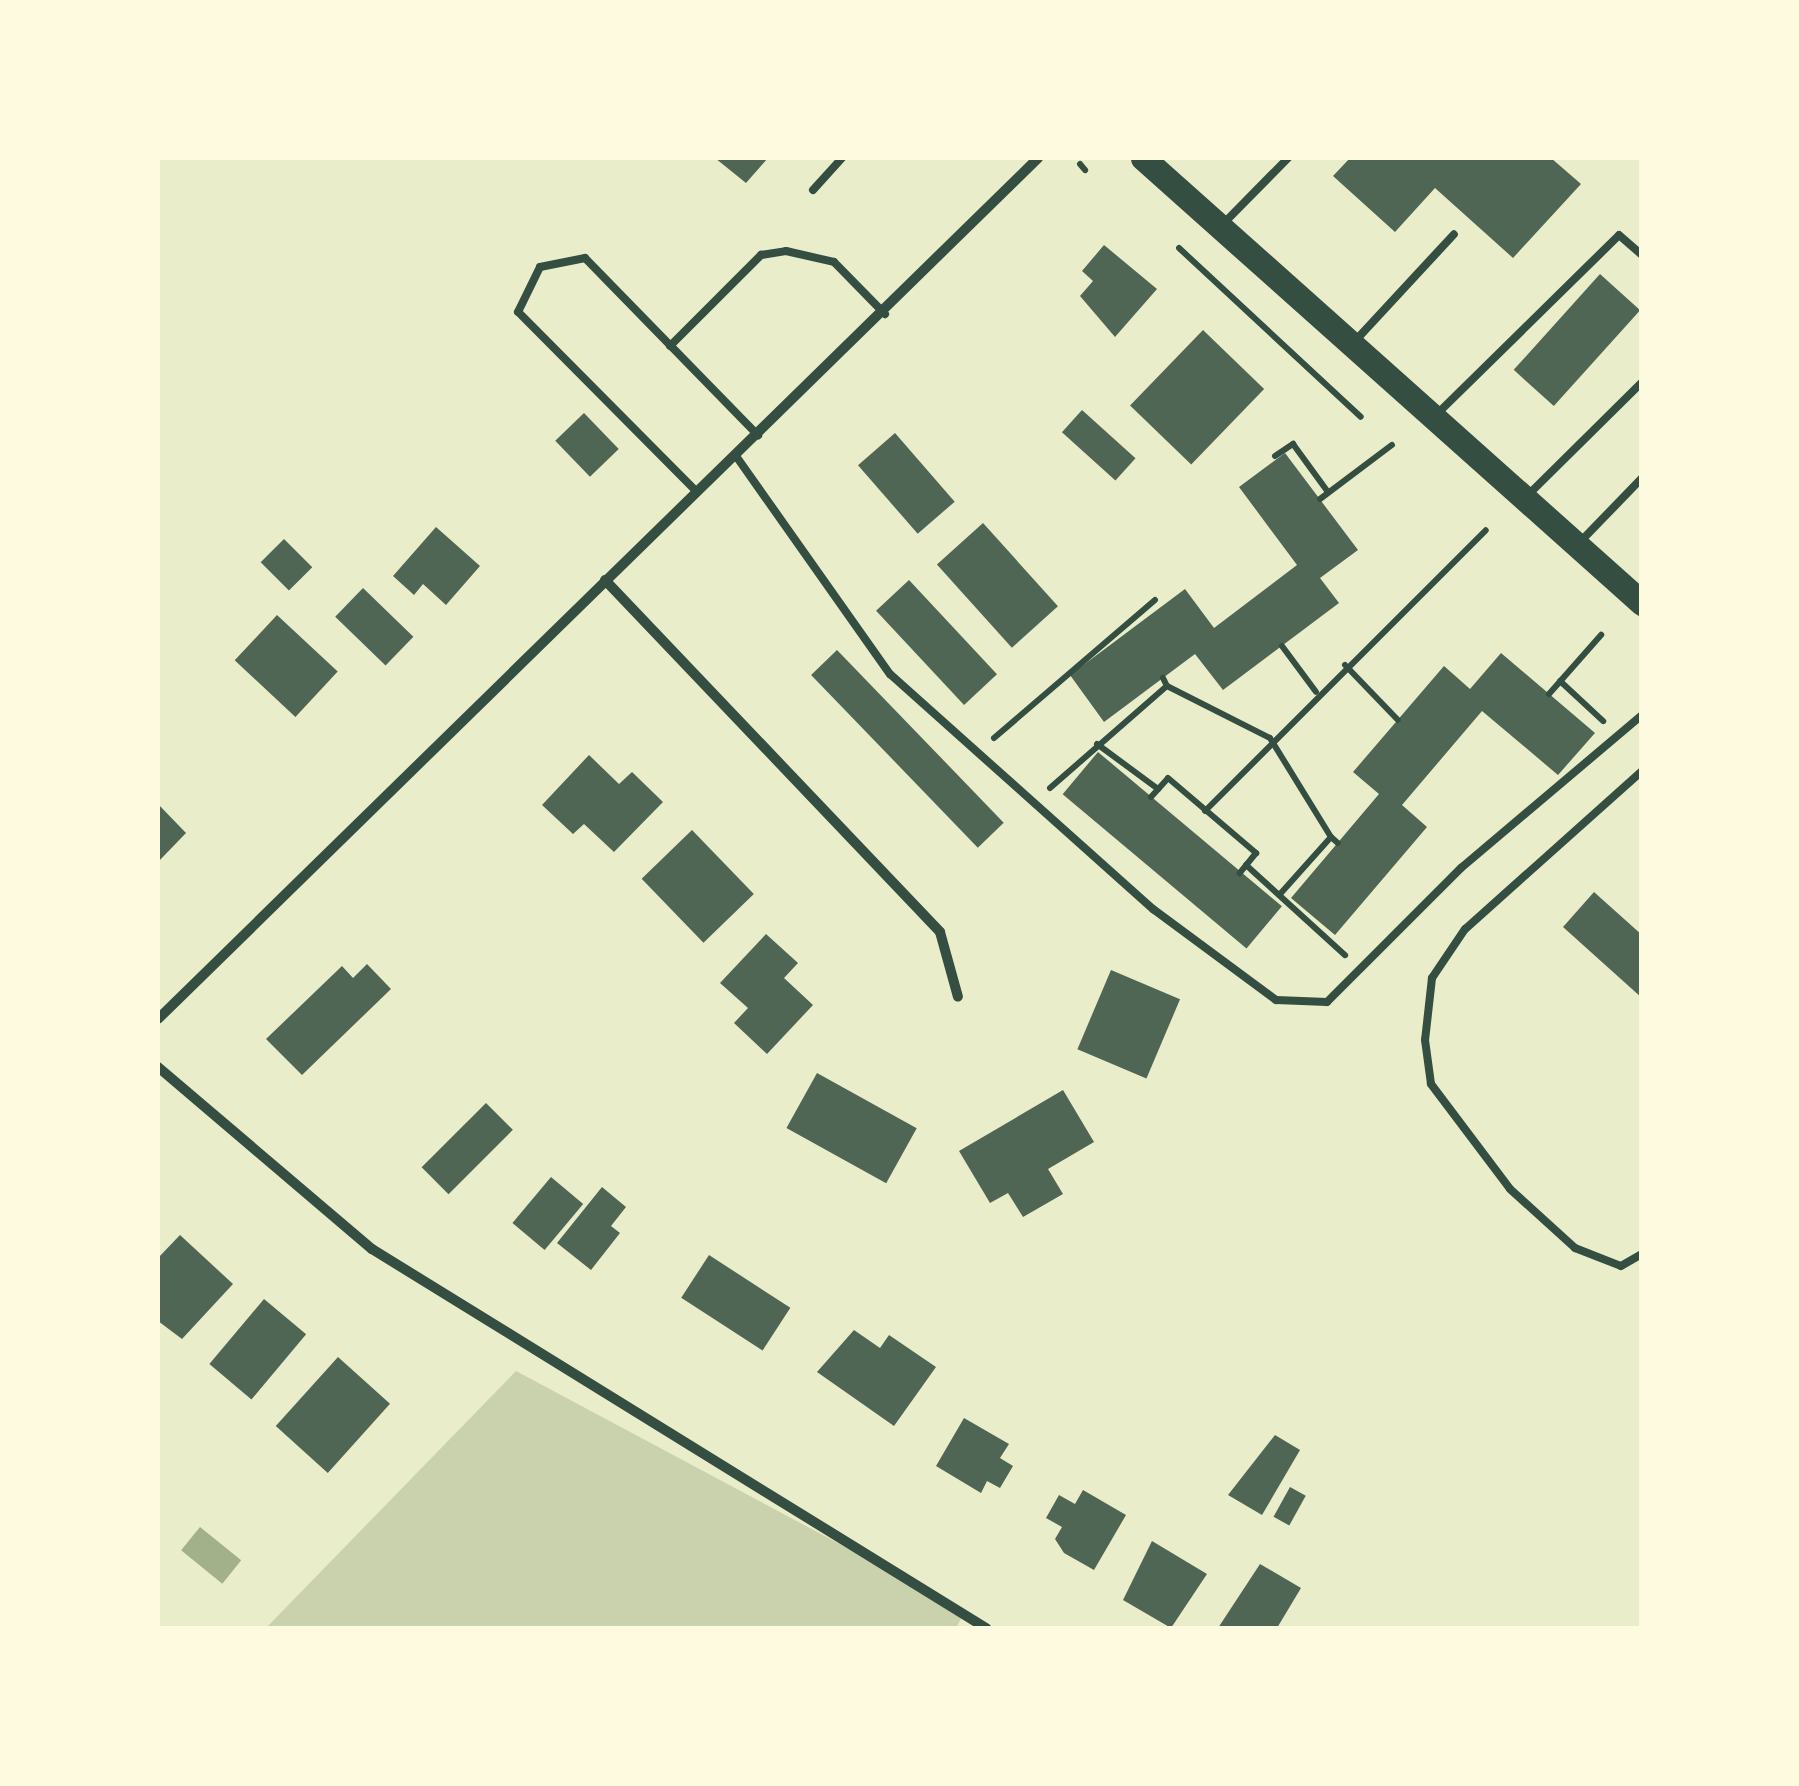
<!DOCTYPE html>
<style>
body{margin:0}
#map{position:relative;width:1799px;height:1786px;overflow:hidden;background:#e9edc9;font-family:Poppins,sans-serif}
div>[style]{position:absolute}
.green>*{inset:0;background:#cad2ad}
.water>*{inset:0;background:#a3b18a;transform-origin:0 0}
.building>*{inset:0;background:#4f6655;transform-origin:0 0}
.path>*{height:6px;margin:-3px;padding:0 3px;transform-origin:3px;border-radius:3px;background:#344e41}
.service>*{height:8px;margin:-4px;padding:0 4px;transform-origin:4px;border-radius:4px;background:#344e41}
.minor>*{height:10px;margin:-5px;padding:0 5px;transform-origin:5px;border-radius:5px;background:#344e41}
.primary>*{height:25px;margin:-12.5px;padding:0 12.5px;transform-origin:12.5px;border-radius:12.5px;background:#344e41}
span{translate:-50% -50%;white-space:nowrap;text-align:center;line-height:1.15;-webkit-text-stroke:10px #fefae0;paint-order:stroke}
.frame{position:absolute;inset:0;border:160px solid #fefae0;pointer-events:none}
</style>
<div id="map">
<div class="green">
<div style="clip-path:polygon(516px 1371px,965px 1611px,956px 1628px,266px 1628px)"></div>
</div>
<div class="water">
<div style="left:200px;top:1527px;width:53px;height:30px;rotate:39deg"></div>
</div>
<div class="building">
<div style="clip-path:polygon(715px 158px,768px 158px,746px 183px)"></div>
<div style="clip-path:polygon(1350px 158px,1551px 158px,1581px 184px,1513px 258px,1435px 188px,1395px 232px,1333px 176px)"></div>
<div style="clip-path:polygon(1104px 245px,1157px 289px,1115px 337px,1080px 296px,1093px 281px,1082px 271px)"></div>
<div style="left:1600px;top:274px;width:54px;height:129px;rotate:42deg"></div>
<div style="left:1203px;top:330px;width:85px;height:105px;rotate:44deg"></div>
<div style="left:1082px;top:410px;width:72px;height:30px;rotate:42deg"></div>
<div style="left:584px;top:413px;width:50px;height:40px;rotate:46deg"></div>
<div style="left:895px;top:433px;width:91px;height:49px;rotate:49deg"></div>
<div style="clip-path:polygon(1285px 453px,1358px 550px,1320px 578px,1339px 603px,1223px 690px,1195px 654px,1104px 722px,1070px 675px,1185px 589px,1214px 628px,1297px 565px,1239px 487px)"></div>
<div style="left:983px;top:523px;width:112px;height:62px;rotate:48deg"></div>
<div style="clip-path:polygon(436px 527px,480px 566px,446px 605px,423px 584px,414px 595px,393px 576px)"></div>
<div style="left:284px;top:539px;width:40px;height:33px;rotate:45deg"></div>
<div style="left:909px;top:580px;width:129px;height:45px;rotate:47deg"></div>
<div style="left:363px;top:588px;width:70px;height:40px;rotate:44deg"></div>
<div style="left:277px;top:615px;width:83px;height:62px;rotate:43deg"></div>
<div style="left:837px;top:650px;width:240px;height:36px;rotate:46deg"></div>
<div style="clip-path:polygon(1501px 653px,1595px 733px,1558px 775px,1482px 711px,1402px 805px,1427px 827px,1335px 935px,1291px 898px,1379px 794px,1353px 772px,1444px 666px,1470px 689px)"></div>
<div style="left:1098px;top:752px;width:240px;height:55px;rotate:40deg"></div>
<div style="clip-path:polygon(589px 755px,619px 784px,632px 772px,663px 802px,614px 852px,584px 824px,573px 834px,542px 805px)"></div>
<div style="clip-path:polygon(158px 804px,186px 833px,158px 862px)"></div>
<div style="left:692px;top:830px;width:89px;height:70px;rotate:46deg"></div>
<div style="clip-path:polygon(1594px 892px,1642px 935px,1642px 998px,1563px 927px)"></div>
<div style="clip-path:polygon(766px 934px,798px 963px,784px 978px,813px 1005px,767px 1054px,734px 1023px,748px 1008px,720px 983px)"></div>
<div style="clip-path:polygon(367px 964px,391px 989px,302px 1075px,266px 1039px,342px 966px,353px 978px)"></div>
<div style="left:1111px;top:970px;width:75px;height:86px;rotate:23deg"></div>
<div style="left:817px;top:1073px;width:114px;height:63px;rotate:29deg"></div>
<div style="clip-path:polygon(1063px 1090px,1094px 1142px,1048px 1169px,1063px 1194px,1023px 1217px,1008px 1193px,990px 1203px,959px 1151px)"></div>
<div style="left:486px;top:1103px;width:38px;height:91px;rotate:45deg"></div>
<div style="left:551px;top:1177px;width:42px;height:60px;rotate:40deg"></div>
<div style="clip-path:polygon(602px 1187px,626px 1207px,611px 1226px,620px 1233px,591px 1270px,557px 1243px)"></div>
<div style="clip-path:polygon(180px 1235px,233px 1284px,182px 1339px,158px 1321px,158px 1258px)"></div>
<div style="left:709px;top:1255px;width:97px;height:51px;rotate:33deg"></div>
<div style="left:264px;top:1299px;width:55px;height:85px;rotate:40deg"></div>
<div style="clip-path:polygon(854px 1330px,880px 1348px,889px 1335px,936px 1367px,894px 1426px,817px 1372px)"></div>
<div style="left:338px;top:1357px;width:70px;height:93px;rotate:42deg"></div>
<div style="clip-path:polygon(964px 1418px,1009px 1444px,1000px 1458px,1013px 1466px,1000px 1488px,987px 1481px,981px 1493px,936px 1466px)"></div>
<div style="clip-path:polygon(1275px 1435px,1300px 1450px,1262px 1515px,1228px 1495px)"></div>
<div style="left:1290px;top:1487px;width:18px;height:34px;rotate:29deg"></div>
<div style="clip-path:polygon(1083px 1490px,1126px 1515px,1094px 1570px,1064px 1553px,1055px 1539px,1062px 1527px,1046px 1518px,1059px 1495px,1075px 1504px)"></div>
<div style="clip-path:polygon(1152px 1541px,1207px 1574px,1171px 1628px,1123px 1600px)"></div>
<div style="clip-path:polygon(1260px 1564px,1301px 1588px,1277px 1628px,1218px 1628px)"></div>
</div>
<div class="path">
<div style="left:1080px;top:164px;width:8px;rotate:50deg"></div>
<div style="left:1179px;top:248px;width:248px;rotate:42.9deg"></div>
<div style="left:1275px;top:456px;width:22px;rotate:-34deg"></div>
<div style="left:1293px;top:444px;width:59px;rotate:53.9deg"></div>
<div style="left:1320px;top:499px;width:90px;rotate:-36.9deg"></div>
<div style="left:1282px;top:646px;width:57px;rotate:53.5deg"></div>
<div style="left:1345px;top:665px;width:76px;rotate:46.1deg"></div>
<div style="left:1560px;top:681px;width:59px;rotate:42.9deg"></div>
<div style="left:1167px;top:686px;width:115px;rotate:26.8deg"></div>
<div style="left:1270px;top:738px;width:116px;rotate:58.4deg"></div>
<div style="left:1549px;top:694px;width:79px;rotate:-48.6deg"></div>
<div style="left:994px;top:738px;width:212px;rotate:-40.6deg"></div>
<div style="left:1097px;top:744px;width:76px;rotate:36.4deg"></div>
<div style="left:1050px;top:788px;width:155px;rotate:-41.1deg"></div>
<div style="left:1167px;top:686px;width:9px;rotate:-117deg"></div>
<div style="left:1151px;top:797px;width:25px;rotate:-48deg"></div>
<div style="left:1168px;top:778px;width:116px;rotate:40.4deg"></div>
<div style="left:1256px;top:853px;width:26px;rotate:129deg"></div>
<div style="left:1205px;top:811px;width:397px;rotate:-45deg"></div>
<div style="left:1246px;top:865px;width:134px;rotate:42.3deg"></div>
<div style="left:1281px;top:893px;width:75px;rotate:-48.2deg"></div>
<div style="left:1331px;top:837px;width:9px;rotate:41deg"></div>
</div>
<div class="service">
<div style="left:813px;top:190px;width:43px;rotate:-47.8deg"></div>
<div style="left:1223px;top:224px;width:93px;rotate:-45.4deg"></div>
<div style="left:1356px;top:340px;width:144px;rotate:-47.2deg"></div>
<div style="left:670px;top:346px;width:129px;rotate:-45deg"></div>
<div style="left:761px;top:255px;width:25px;rotate:-9deg"></div>
<div style="left:786px;top:251px;width:49px;rotate:12.9deg"></div>
<div style="left:834px;top:262px;width:73px;rotate:45.6deg"></div>
<div style="left:1437px;top:414px;width:255px;rotate:-44.5deg"></div>
<div style="left:1619px;top:235px;width:30px;rotate:41deg"></div>
<div style="left:736px;top:456px;width:267px;rotate:54.8deg"></div>
<div style="left:890px;top:674px;width:353px;rotate:41.8deg"></div>
<div style="left:1153px;top:909px;width:153px;rotate:36.5deg"></div>
<div style="left:1276px;top:1000px;width:51px;rotate:2.2deg"></div>
<div style="left:1327px;top:1002px;width:190px;rotate:-45deg"></div>
<div style="left:1461px;top:868px;width:237px;rotate:-40.2deg"></div>
<div style="left:697px;top:492px;width:254px;rotate:-134.8deg"></div>
<div style="left:518px;top:312px;width:50px;rotate:-63.9deg"></div>
<div style="left:540px;top:267px;width:46px;rotate:-11.3deg"></div>
<div style="left:585px;top:258px;width:248px;rotate:45.7deg"></div>
<div style="left:1528px;top:495px;width:161px;rotate:-44.7deg"></div>
<div style="left:1580px;top:542px;width:89px;rotate:-45.9deg"></div>
<div style="left:1642px;top:771px;width:237px;rotate:138.2deg"></div>
<div style="left:1465px;top:929px;width:59px;rotate:124deg"></div>
<div style="left:1432px;top:978px;width:62px;rotate:96.4deg"></div>
<div style="left:1425px;top:1040px;width:44px;rotate:82.2deg"></div>
<div style="left:1431px;top:1084px;width:131px;rotate:53deg"></div>
<div style="left:1510px;top:1189px;width:88px;rotate:42.2deg"></div>
<div style="left:1575px;top:1248px;width:49px;rotate:21.4deg"></div>
<div style="left:1621px;top:1266px;width:24px;rotate:-30deg"></div>
</div>
<div class="minor">
<div style="left:605px;top:580px;width:486px;rotate:46.4deg"></div>
<div style="left:940px;top:932px;width:67px;rotate:74.5deg"></div>
<div style="left:158px;top:1019px;width:1231px;rotate:-44.37deg"></div>
<div style="left:158px;top:1067px;width:281px;rotate:40.4deg"></div>
<div style="left:372px;top:1249px;width:722px;rotate:31.69deg"></div>
</div>
<div class="primary">
<div style="left:1143px;top:158px;width:669px;rotate:41.73deg"></div>
</div>
<div class="frame"></div>
</div>
